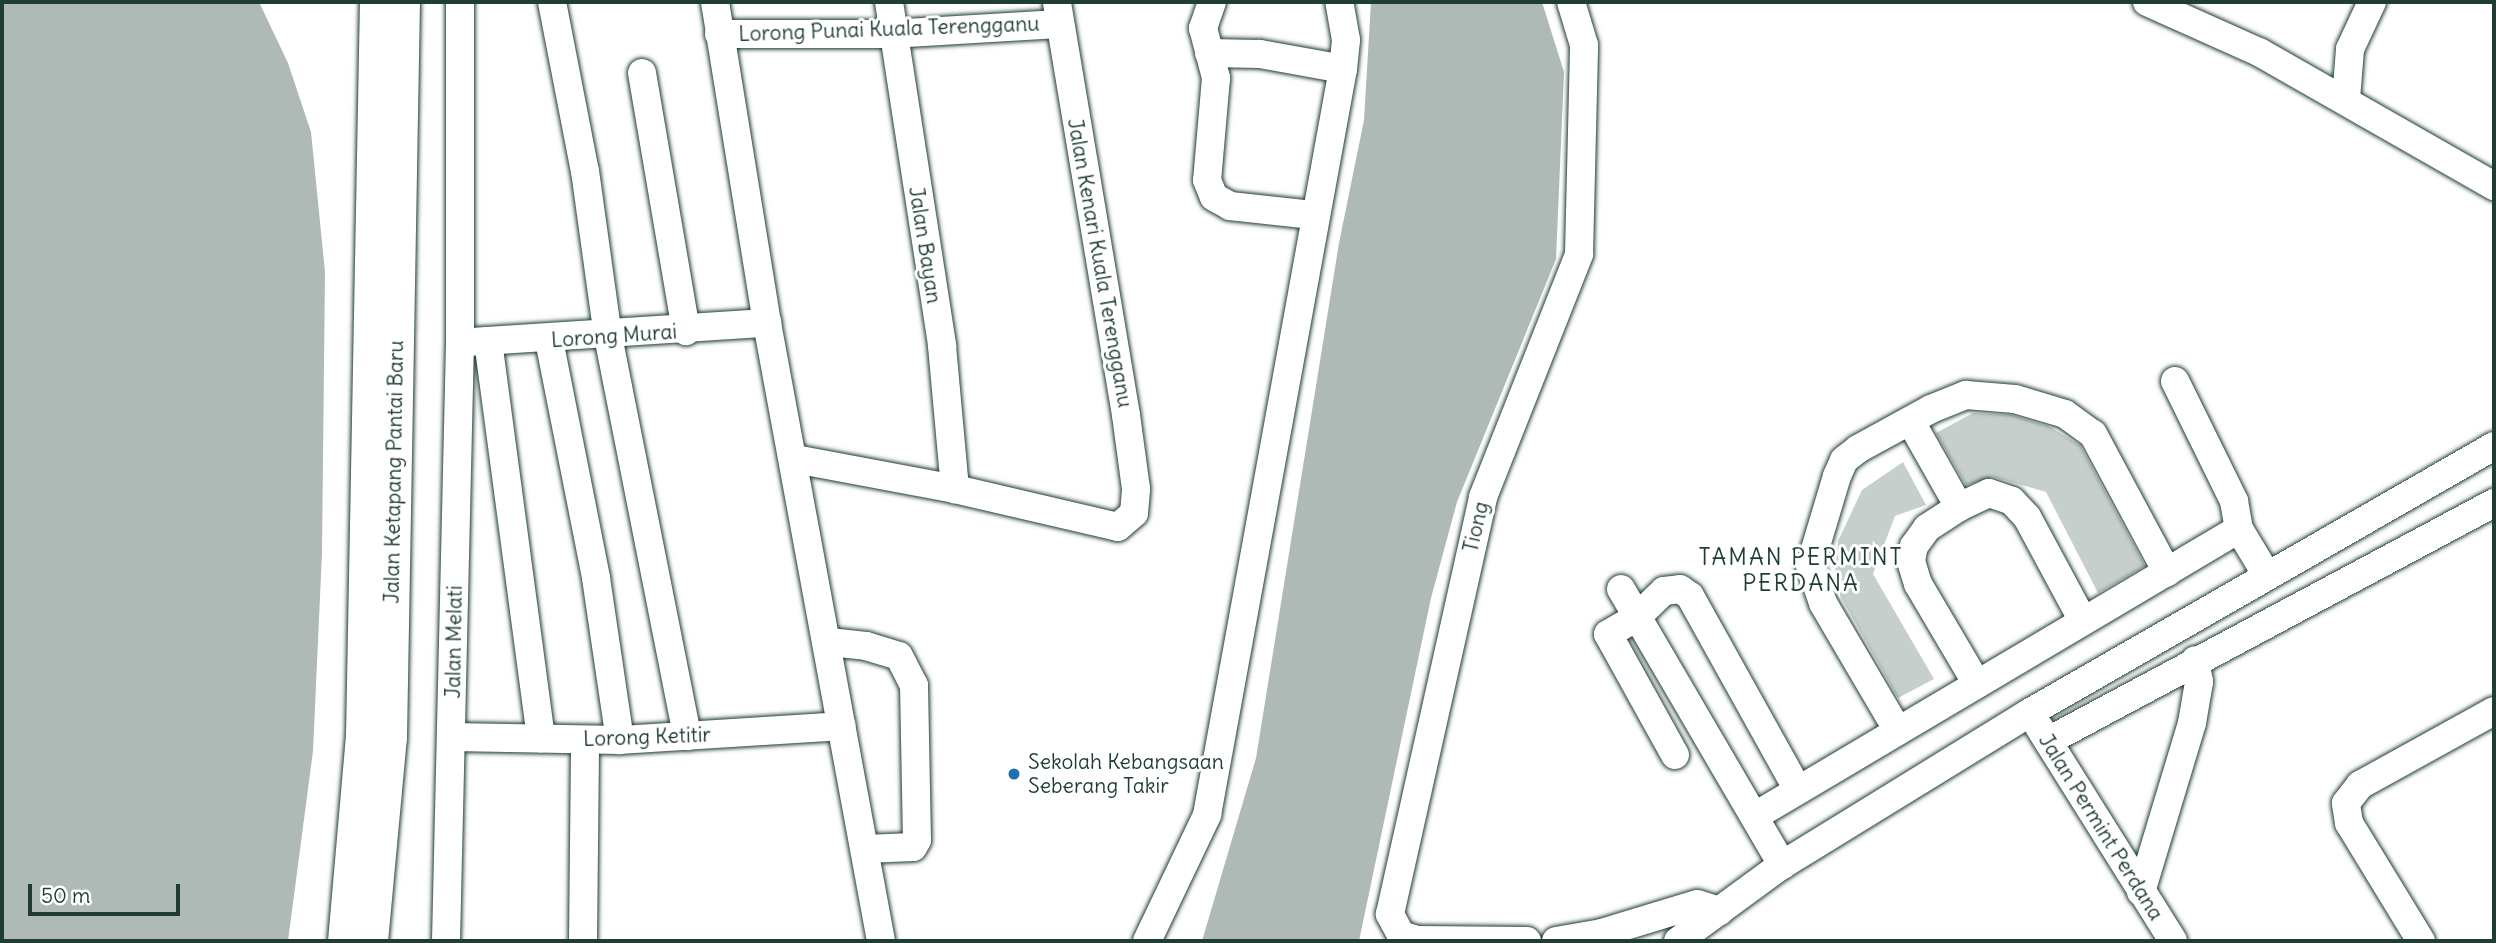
<!DOCTYPE html>
<style>
body{margin:0}
#map{position:relative;width:2496px;height:943px;overflow:hidden;background:#fff;font-family:Delius,sans-serif}
div>[style]{position:absolute}
.water>*{inset:0;background:#afbab7}
.building>*{inset:0;background:#c7cfcc}
.roads{filter:drop-shadow(0 0 2px #1f3d34) drop-shadow(0 0 2px #1f3d34)}
.minor>*{height:28px;margin:-14px;padding:0 14px;transform-origin:14px;border-radius:14px;background:#fff}
.major>*{height:35px;margin:-17.5px;padding:0 17.5px;transform-origin:17.5px;border-radius:17.5px;background:#fff}
.dots>*{width:19px;height:19px;translate:-50% -50%;box-sizing:border-box;border:4px solid #fff;border-radius:50%}
span{translate:-50% -50%;white-space:nowrap;text-align:center;line-height:1.15;-webkit-text-stroke:6px #fff;paint-order:stroke}
.street-label{font-size:21px;color:#1f3d34}
.poi-label{font-size:21px;color:#1f3d34}
.left{translate:0 -50%;text-align:left}
.neighbourhood-label{font-size:23px;color:#1f3d34;letter-spacing:2px}
.frame{position:absolute;inset:0;border:4px solid #1f3d34;pointer-events:none}
.scale{position:absolute;left:28px;top:884px;width:152px;height:32px;box-sizing:border-box;border:4px solid #1f3d34;border-top:0;padding-left:9px;font-size:21px;line-height:24px;white-space:nowrap;color:#1f3d34;-webkit-text-stroke:5px #fff;paint-order:stroke}
</style>
<div id="map">
<div class="water">
<div style="clip-path:polygon(2px 2px,259px 2px,288px 63px,311px 132px,325px 272px,322px 553px,313px 751px,288px 941px,2px 941px)"></div>
<div style="clip-path:polygon(1371px 2px,1542px 2px,1564px 72px,1556px 259px,1457px 502px,1431px 598px,1359px 941px,1202px 941px,1256px 758px,1339px 243px,1364px 120px)"></div>
</div>
<div class="building">
<div style="clip-path:polygon(1973px 413px,2012px 415px,2050px 427px,2080px 445px,2145px 566px,2098px 593px,2046px 492px,1993px 477px,1966px 485px,1936px 433px)"></div>
<div style="clip-path:polygon(1903px 462px,1926px 505px,1895px 516px,1873px 574px,1934px 679px,1898px 698px,1834px 585px,1838px 541px,1862px 490px)"></div>
</div>
<div class="roads">
<div class="minor">
<div style="left:552px;top:2px;width:172px;rotate:79deg"></div>
<div style="left:585px;top:171px;width:167px;rotate:82.1deg"></div>
<div style="left:608px;top:336px;width:408px;rotate:78.8deg"></div>
<div style="left:715px;top:2px;width:325px;rotate:80.8deg"></div>
<div style="left:767px;top:323px;width:628px;rotate:79.55deg"></div>
<div style="left:889px;top:2px;width:348px;rotate:81.2deg"></div>
<div style="left:942px;top:346px;width:144px;rotate:84.8deg"></div>
<div style="left:1212px;top:2px;width:28px;rotate:109deg"></div>
<div style="left:1203px;top:28px;width:52px;rotate:75.4deg"></div>
<div style="left:1216px;top:78px;width:102px;rotate:95deg"></div>
<div style="left:1207px;top:180px;width:18px;rotate:68deg"></div>
<div style="left:1214px;top:197px;width:18px;rotate:29deg"></div>
<div style="left:1230px;top:206px;width:83px;rotate:6.2deg"></div>
<div style="left:2147px;top:2px;width:123px;rotate:24.1deg"></div>
<div style="left:2259px;top:52px;width:271px;rotate:29.7deg"></div>
<div style="left:719px;top:34px;width:171px"></div>
<div style="left:890px;top:34px;width:169px;rotate:-3.4deg"></div>
<div style="left:1209px;top:53px;width:51px;rotate:1.1deg"></div>
<div style="left:1260px;top:54px;width:84px;rotate:10.2deg"></div>
<div style="left:642px;top:73px;width:262px;rotate:80.3deg"></div>
<div style="left:2346px;top:99px;width:50px;rotate:-85.4deg"></div>
<div style="left:2350px;top:49px;width:52px;rotate:-64.9deg"></div>
<div style="left:549px;top:340px;width:243px;rotate:78.8deg"></div>
<div style="left:596px;top:578px;width:164px;rotate:81.6deg"></div>
<div style="left:488px;top:341px;width:401px;rotate:82.4deg"></div>
<div style="left:470px;top:342px;width:298px;rotate:-3.7deg"></div>
<div style="left:2175px;top:381px;width:134px;rotate:63.8deg"></div>
<div style="left:2234px;top:501px;width:28px;rotate:80deg"></div>
<div style="left:1911px;top:422px;width:98px;rotate:60.5deg"></div>
<div style="left:795px;top:459px;width:163px;rotate:10.6deg"></div>
<div style="left:955px;top:489px;width:167px;rotate:13.1deg"></div>
<div style="left:1118px;top:527px;width:21px;rotate:-41deg"></div>
<div style="left:1134px;top:513px;width:24px;rotate:-85deg"></div>
<div style="left:1136px;top:489px;width:75px;rotate:-97.7deg"></div>
<div style="left:1126px;top:415px;width:419px;rotate:-99.5deg"></div>
<div style="left:1621px;top:589px;width:320px;rotate:59.7deg"></div>
<div style="left:829px;top:642px;width:37px;rotate:6deg"></div>
<div style="left:866px;top:646px;width:34px;rotate:17deg"></div>
<div style="left:899px;top:656px;width:33px;rotate:63deg"></div>
<div style="left:914px;top:685px;width:155px;rotate:88.9deg"></div>
<div style="left:917px;top:840px;width:8px;rotate:120deg"></div>
<div style="left:913px;top:847px;width:48px;rotate:177.6deg"></div>
<div style="left:1977px;top:684px;width:116px;rotate:-120.5deg"></div>
<div style="left:1918px;top:584px;width:24px;rotate:-107deg"></div>
<div style="left:1911px;top:561px;width:15px;rotate:-79deg"></div>
<div style="left:1914px;top:546px;width:22px;rotate:-54deg"></div>
<div style="left:1927px;top:528px;width:38px;rotate:-33deg"></div>
<div style="left:1959px;top:507px;width:33px;rotate:-25deg"></div>
<div style="left:1989px;top:493px;width:24px;rotate:19deg"></div>
<div style="left:2012px;top:501px;width:22px;rotate:47deg"></div>
<div style="left:2027px;top:517px;width:118px;rotate:61.7deg"></div>
<div style="left:2039px;top:727px;width:252px;rotate:57.9deg"></div>
<div style="left:1898px;top:731px;width:148px;rotate:-120.4deg"></div>
<div style="left:1823px;top:603px;width:39px;rotate:-109deg"></div>
<div style="left:1810px;top:566px;width:94px;rotate:-73.3deg"></div>
<div style="left:1837px;top:476px;width:17px;rotate:-66deg"></div>
<div style="left:1844px;top:460px;width:18px;rotate:-38deg"></div>
<div style="left:1858px;top:449px;width:83px;rotate:-28.7deg"></div>
<div style="left:1931px;top:409px;width:38px;rotate:-22deg"></div>
<div style="left:1966px;top:395px;width:49px;rotate:4.7deg"></div>
<div style="left:2015px;top:399px;width:52px;rotate:16.7deg"></div>
<div style="left:2065px;top:414px;width:34px;rotate:36deg"></div>
<div style="left:2093px;top:434px;width:157px;rotate:61.8deg"></div>
<div style="left:452px;top:737px;width:168px;rotate:1deg"></div>
<div style="left:620px;top:740px;width:222px;rotate:-3.6deg"></div>
<div style="left:2048px;top:741px;width:506px;rotate:-28.09deg"></div>
<div style="left:1675px;top:755px;width:138px;rotate:-119deg"></div>
<div style="left:1608px;top:634px;width:34px;rotate:-30deg"></div>
<div style="left:1637px;top:617px;width:37px;rotate:-44deg"></div>
<div style="left:1664px;top:591px;width:16px;rotate:-7deg"></div>
<div style="left:1680px;top:589px;width:12px;rotate:35deg"></div>
<div style="left:1690px;top:596px;width:222px;rotate:60.9deg"></div>
<div style="left:1755px;top:816px;width:563px;rotate:-30.67deg"></div>
<div style="left:2239px;top:529px;width:52px;rotate:59deg"></div>
<div style="left:2141px;top:892px;width:177px;rotate:-73.2deg"></div>
<div style="left:2192px;top:723px;width:42px;rotate:-80.3deg"></div>
<div style="left:2199px;top:682px;width:22px;rotate:-100deg"></div>
<div style="left:446px;top:941px;width:599px;rotate:-88.66deg"></div>
<div style="left:460px;top:342px;width:340px;rotate:-90deg"></div>
<div style="left:583px;top:941px;width:200px;rotate:-89.4deg"></div>
<div style="left:1147px;top:941px;width:140px;rotate:-64.5deg"></div>
<div style="left:1207px;top:815px;width:758px;rotate:-79.67deg"></div>
<div style="left:1343px;top:69px;width:29px;rotate:-84deg"></div>
<div style="left:1346px;top:40px;width:39px;rotate:-100deg"></div>
<div style="left:1527px;top:941px;width:110px;rotate:-179.5deg"></div>
<div style="left:1417px;top:940px;width:17px;rotate:-163deg"></div>
<div style="left:1401px;top:935px;width:24px;rotate:-118deg"></div>
<div style="left:1390px;top:914px;width:427px;rotate:-77.4deg"></div>
<div style="left:1483px;top:497px;width:261px;rotate:-68.4deg"></div>
<div style="left:1579px;top:254px;width:209px;rotate:-88.6deg"></div>
<div style="left:1584px;top:45px;width:45px;rotate:-106.8deg"></div>
<div style="left:1556px;top:941px;width:47px;rotate:-9.9deg"></div>
<div style="left:1602px;top:933px;width:99px;rotate:-17deg"></div>
<div style="left:1697px;top:904px;width:24px;rotate:17deg"></div>
<div style="left:1678px;top:941px;width:129px;rotate:-36.2deg"></div>
<div style="left:1782px;top:865px;width:290px;rotate:-31.6deg"></div>
<div style="left:2029px;top:713px;width:536px;rotate:-29.86deg"></div>
<div style="left:2421px;top:941px;width:138px;rotate:-121.4deg"></div>
<div style="left:2349px;top:823px;width:20px;rotate:-99deg"></div>
<div style="left:2346px;top:803px;width:23px;rotate:-52deg"></div>
<div style="left:2360px;top:785px;width:153px;rotate:-28.9deg"></div>
</div>
<div class="major">
<div style="left:345px;top:941px;width:207px;rotate:-85deg"></div>
<div style="left:363px;top:735px;width:733px;rotate:-88.91deg"></div>
<div style="left:370px;top:941px;width:204px;rotate:-84.7deg"></div>
<div style="left:389px;top:738px;width:736px;rotate:-88.99deg"></div>
</div>
</div>
<div class="dots">
<div style="left:1014px;top:774px;background:#1f6fb2"></div>
</div>
<div class="street-label">
<span style="left:889px;top:29px;rotate:-2deg">Lorong Punai Kuala Terengganu</span>
<span style="left:925px;top:245px;rotate:81deg">Jalan Bayan</span>
<span style="left:1100px;top:263px;rotate:80deg">Jalan Kenari Kuala Terengganu</span>
<span style="left:614px;top:336px;rotate:-4deg">Lorong Murai</span>
<span style="left:394px;top:472px;rotate:-89deg">Jalan Ketapang Pantai Baru</span>
<span style="left:1476px;top:527px;rotate:-77deg">Tiong</span>
<span style="left:454px;top:642px;rotate:-89deg">Jalan Melati</span>
<span style="left:647px;top:737px;rotate:-2deg">Lorong Ketitir</span>
<span style="left:2101px;top:827px;rotate:58deg">Jalan Permint Perdana</span>
</div>
<div class="poi-label">
<span class="left" style="left:1028px;top:774px">Sekolah Kebangsaan<br>Seberang Takir</span>
</div>
<div class="neighbourhood-label">
<span style="left:1801px;top:570px">TAMAN PERMINT<br>PERDANA</span>
</div>
<div class="frame"></div>
<div class="scale">50 m</div>
</div>
